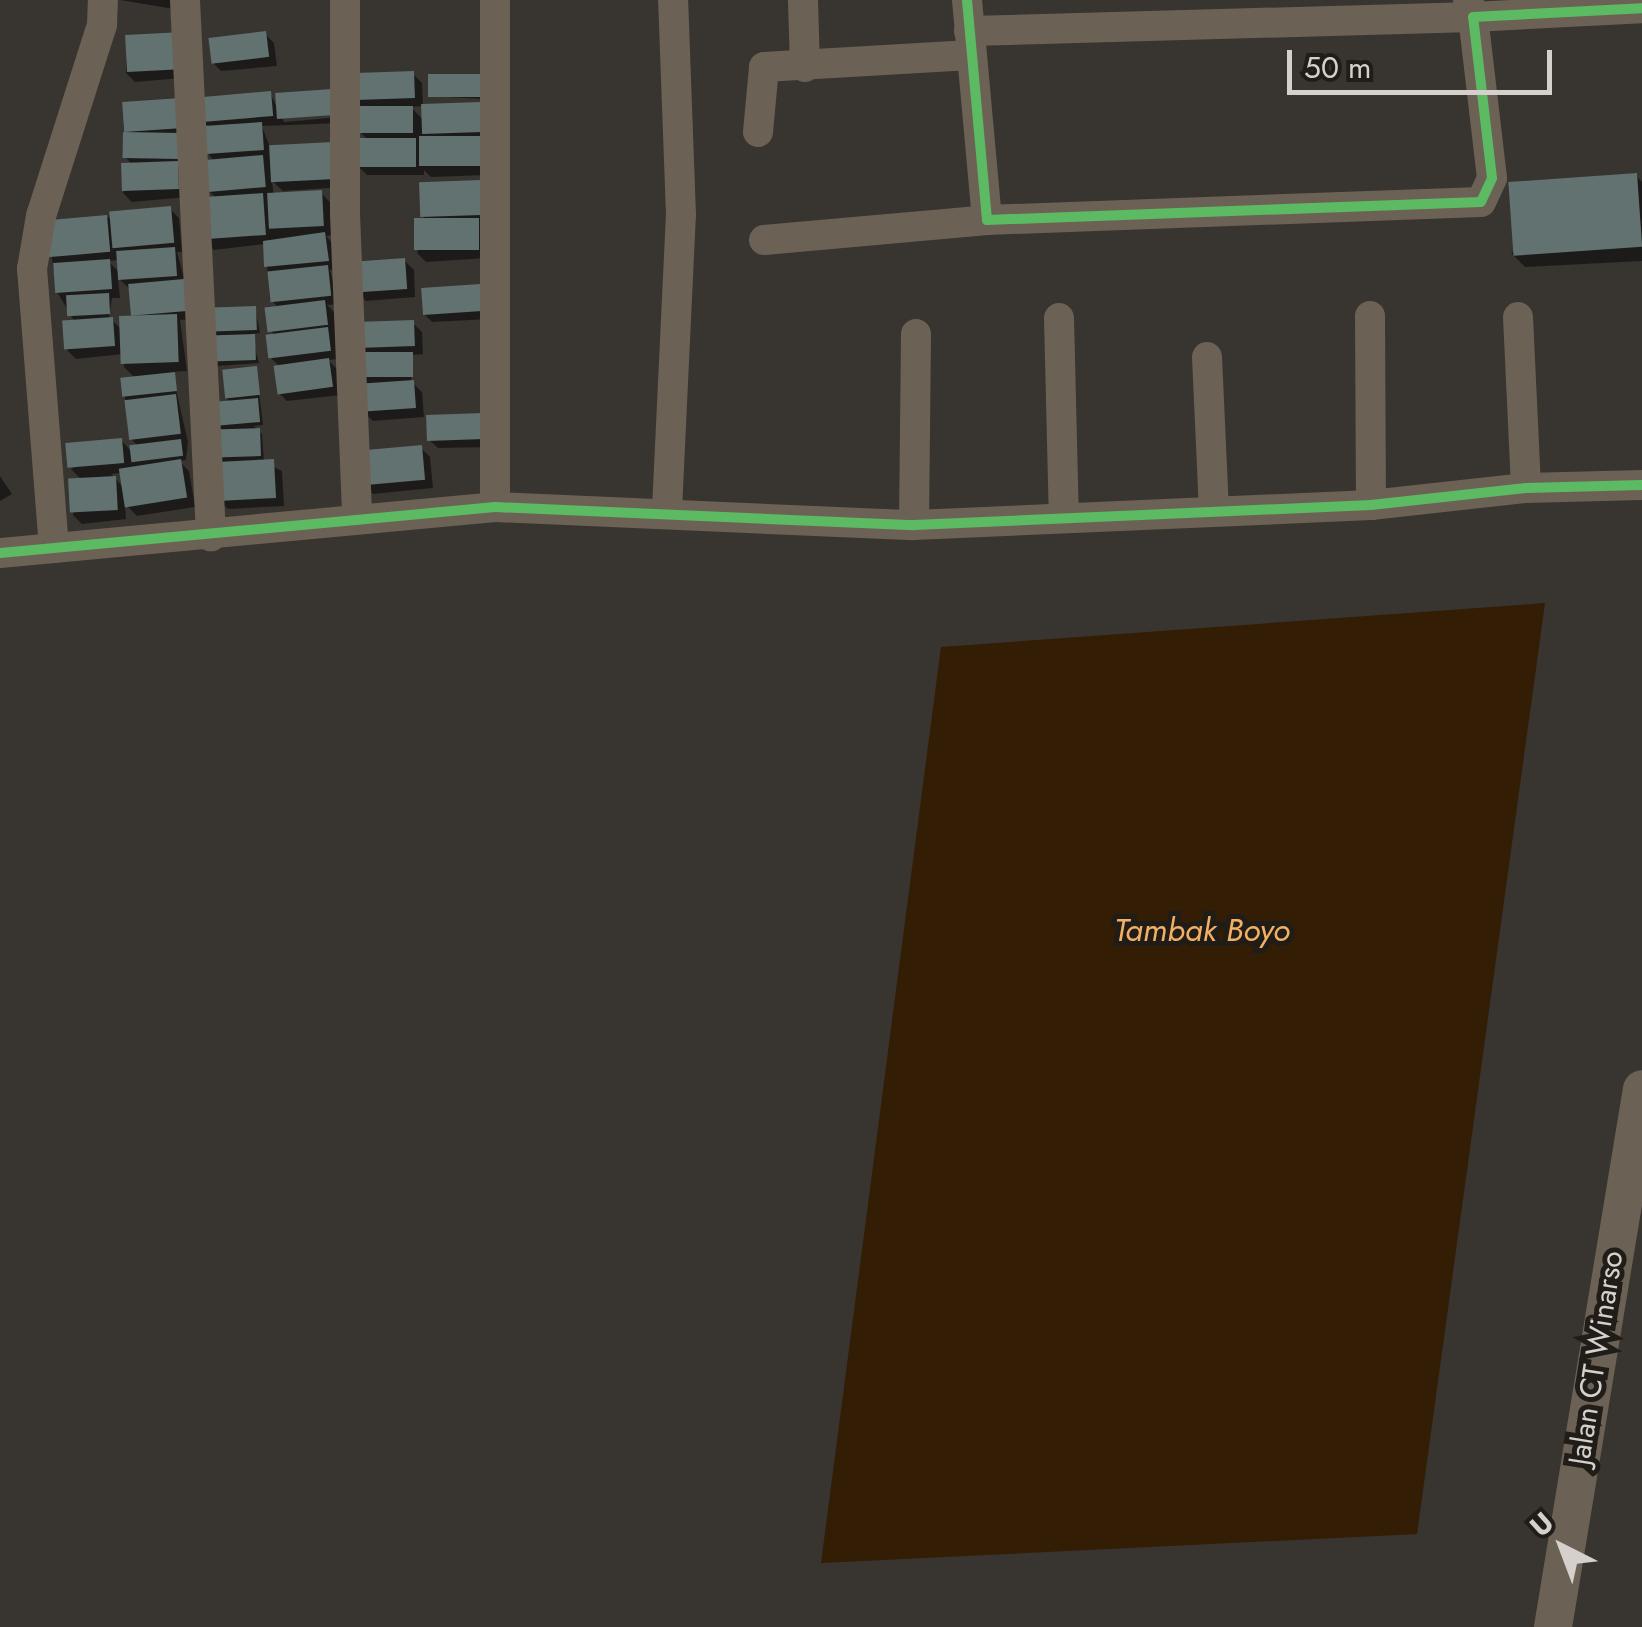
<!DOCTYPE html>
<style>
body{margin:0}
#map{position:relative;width:1642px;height:1627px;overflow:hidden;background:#383430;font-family:Jost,sans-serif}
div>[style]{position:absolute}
.water>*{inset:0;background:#331d04}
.shadow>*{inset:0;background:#0007}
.building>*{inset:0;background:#617271;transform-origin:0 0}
.minor>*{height:30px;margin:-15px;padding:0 15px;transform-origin:15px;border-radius:15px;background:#6c6155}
.tertiary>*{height:38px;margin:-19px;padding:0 19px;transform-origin:19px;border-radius:19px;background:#6c6155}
.cycleway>*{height:10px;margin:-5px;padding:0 5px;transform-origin:5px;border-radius:5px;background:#5cba63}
span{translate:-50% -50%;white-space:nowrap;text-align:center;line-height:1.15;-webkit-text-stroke:10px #201d19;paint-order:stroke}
.street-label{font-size:30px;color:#d5d0cb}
.water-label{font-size:32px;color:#f4b062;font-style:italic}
.north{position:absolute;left:1512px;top:1497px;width:100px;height:100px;-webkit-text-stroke:8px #201d19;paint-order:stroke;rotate:318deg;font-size:28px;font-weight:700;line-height:40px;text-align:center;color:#d5d0cb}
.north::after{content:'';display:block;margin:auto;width:35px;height:45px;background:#d5d0cb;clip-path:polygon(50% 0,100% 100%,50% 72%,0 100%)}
.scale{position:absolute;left:1287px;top:50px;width:265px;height:45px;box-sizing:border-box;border:5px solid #d5d0cb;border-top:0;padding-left:12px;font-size:30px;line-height:35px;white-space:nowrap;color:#d5d0cb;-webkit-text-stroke:8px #201d19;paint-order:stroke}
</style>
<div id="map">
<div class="water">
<div style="clip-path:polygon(1545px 603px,1417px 1534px,821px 1563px,941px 647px)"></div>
</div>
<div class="shadow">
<div style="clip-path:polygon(120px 0,182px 0,180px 10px)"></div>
<div style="clip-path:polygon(265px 34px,274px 43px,277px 66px,221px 71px,212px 62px)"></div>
<div style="clip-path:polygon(127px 38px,193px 77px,135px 82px,126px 73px)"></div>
<div style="clip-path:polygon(413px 74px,422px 83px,423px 106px,411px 107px,423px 120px,480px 104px,488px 175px,431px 177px,424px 170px,424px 175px,367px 175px,358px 166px,368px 140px,361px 133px,362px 107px,356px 101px)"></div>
<div style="clip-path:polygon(479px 77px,484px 99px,429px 96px)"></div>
<div style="clip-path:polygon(270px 93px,284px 122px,341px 117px,342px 123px,262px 126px,271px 150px,332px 145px,343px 187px,283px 191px,272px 181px,274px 198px,318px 190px,330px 202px,332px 235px,326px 236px,333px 244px,337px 270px,330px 270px,339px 304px,327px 305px,334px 312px,339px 359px,328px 360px,338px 370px,341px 395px,287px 401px,278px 392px,279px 366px,269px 356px,274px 334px,267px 327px,276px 305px,270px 299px,265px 244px,214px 250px,205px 240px,219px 201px,209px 191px,216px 163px,209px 155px,212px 130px,203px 121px)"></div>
<div style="clip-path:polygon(180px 101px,187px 197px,132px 202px,123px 193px,134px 166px,125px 157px,130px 135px,123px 127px)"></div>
<div style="clip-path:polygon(1636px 176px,1642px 182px,1642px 261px,1525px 267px,1511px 253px)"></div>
<div style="clip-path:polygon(479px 182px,487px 258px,426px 262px,417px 253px,428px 222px,421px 215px)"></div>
<div style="clip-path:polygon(evenodd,170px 209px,179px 218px,182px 252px,177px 252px,195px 319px,180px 320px,187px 371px,172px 372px,188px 442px,186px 460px,179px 461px,189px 471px,195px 507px,137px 516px,125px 504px,126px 519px,82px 524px,73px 515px,84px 482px,71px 469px,121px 440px,131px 451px,138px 446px,131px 439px,125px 397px,136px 379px,124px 367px,123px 354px,76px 359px,67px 350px,76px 324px,57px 292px,47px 226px,170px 209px,119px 260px,120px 273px,108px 261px,119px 260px,170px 209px,118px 278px,131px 290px,138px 320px,122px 330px,109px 317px,112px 298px,120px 298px,118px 278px,170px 209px,122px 473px,125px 489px,111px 474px,122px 473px)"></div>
<div style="clip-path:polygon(404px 260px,414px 270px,415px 297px,366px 301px,357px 292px)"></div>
<div style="clip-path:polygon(480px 286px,490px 319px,432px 322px,423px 313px)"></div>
<div style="clip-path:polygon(255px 308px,260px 333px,251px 334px,259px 363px,217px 366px,207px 332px)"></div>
<div style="clip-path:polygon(413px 323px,422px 332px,423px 354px,412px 355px,411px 381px,422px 392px,424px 417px,373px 421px,364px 412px,362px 381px,371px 358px,360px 347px)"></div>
<div style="clip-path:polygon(256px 368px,263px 425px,254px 426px,262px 434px,264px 462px,282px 471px,284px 506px,228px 509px,219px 500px,225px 466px,218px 459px,217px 432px,233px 404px,225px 397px)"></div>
<div style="clip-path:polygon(491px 425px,492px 447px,438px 448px,428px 439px)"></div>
<div style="clip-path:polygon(421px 448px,430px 457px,433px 488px,373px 494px,364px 485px)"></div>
<div style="clip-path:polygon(0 476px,12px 494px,0 501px)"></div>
</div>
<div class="building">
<div style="left:266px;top:31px;width:26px;height:58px;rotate:83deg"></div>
<div style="left:183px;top:32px;width:37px;height:58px;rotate:87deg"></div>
<div style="left:414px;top:71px;width:27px;height:59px;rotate:88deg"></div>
<div style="left:428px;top:74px;width:52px;height:23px"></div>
<div style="left:332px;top:89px;width:26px;height:57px;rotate:86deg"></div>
<div style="left:271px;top:91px;width:25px;height:71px;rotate:85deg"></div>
<div style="left:181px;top:98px;width:30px;height:59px;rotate:86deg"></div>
<div style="left:481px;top:102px;width:30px;height:60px;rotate:88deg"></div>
<div style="left:413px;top:106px;width:27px;height:54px;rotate:90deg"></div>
<div style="left:262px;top:122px;width:28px;height:58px;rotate:86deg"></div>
<div style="left:123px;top:132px;width:57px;height:26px;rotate:1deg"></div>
<div style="left:480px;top:136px;width:30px;height:61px;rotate:90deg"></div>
<div style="left:357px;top:138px;width:59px;height:29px"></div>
<div style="left:333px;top:142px;width:37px;height:64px;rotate:87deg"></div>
<div style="left:263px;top:155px;width:32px;height:58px;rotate:85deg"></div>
<div style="left:178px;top:161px;width:28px;height:57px;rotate:88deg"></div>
<div style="left:1637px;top:173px;width:74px;height:129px;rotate:86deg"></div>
<div style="left:480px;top:180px;width:35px;height:61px;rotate:88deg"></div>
<div style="left:322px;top:190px;width:36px;height:55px;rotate:87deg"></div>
<div style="left:263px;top:193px;width:42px;height:62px;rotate:86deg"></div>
<div style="left:171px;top:206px;width:37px;height:62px;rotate:85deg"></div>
<div style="left:107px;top:215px;width:37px;height:63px;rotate:85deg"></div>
<div style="left:479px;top:218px;width:32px;height:65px;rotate:90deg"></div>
<div style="clip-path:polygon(325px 232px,329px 261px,264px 267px,263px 241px)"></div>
<div style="left:175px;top:247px;width:29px;height:59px;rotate:86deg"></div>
<div style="left:405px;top:258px;width:31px;height:52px;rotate:86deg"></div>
<div style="left:110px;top:259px;width:30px;height:57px;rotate:86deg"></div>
<div style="left:328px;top:265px;width:31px;height:61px;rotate:84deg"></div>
<div style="left:184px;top:279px;width:32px;height:56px;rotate:85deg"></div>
<div style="left:480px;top:284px;width:27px;height:59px;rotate:86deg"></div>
<div style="left:109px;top:293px;width:21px;height:43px;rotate:87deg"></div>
<div style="left:325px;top:300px;width:25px;height:61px;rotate:83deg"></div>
<div style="left:256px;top:306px;width:24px;height:51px;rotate:88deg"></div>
<div style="left:177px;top:314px;width:48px;height:58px;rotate:88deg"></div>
<div style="left:113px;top:317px;width:29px;height:51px;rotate:86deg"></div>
<div style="left:414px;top:320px;width:26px;height:58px;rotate:88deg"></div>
<div style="left:328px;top:327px;width:24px;height:63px;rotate:83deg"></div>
<div style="left:255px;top:334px;width:26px;height:45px;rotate:88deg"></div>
<div style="left:413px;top:352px;width:25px;height:53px;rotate:90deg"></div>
<div style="left:329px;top:358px;width:29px;height:56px;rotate:82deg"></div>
<div style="left:257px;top:366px;width:29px;height:35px;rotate:84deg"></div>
<div style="left:175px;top:372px;width:19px;height:55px;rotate:84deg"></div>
<div style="left:414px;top:380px;width:28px;height:55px;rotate:86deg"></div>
<div style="left:176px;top:394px;width:40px;height:52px;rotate:83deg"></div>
<div style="left:258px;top:398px;width:24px;height:49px;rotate:85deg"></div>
<div style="left:483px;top:413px;width:26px;height:57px;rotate:88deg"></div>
<div style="left:260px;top:428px;width:28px;height:45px;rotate:88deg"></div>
<div style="left:122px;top:438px;width:25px;height:57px;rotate:85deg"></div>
<div style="left:181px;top:439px;width:17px;height:52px;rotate:83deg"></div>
<div style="left:422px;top:445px;width:35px;height:62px;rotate:85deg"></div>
<div style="left:181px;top:459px;width:39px;height:63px;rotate:81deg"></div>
<div style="left:274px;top:459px;width:39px;height:58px;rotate:87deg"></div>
<div style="left:116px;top:476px;width:34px;height:48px;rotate:87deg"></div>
</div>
<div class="minor">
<div style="left:185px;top:0;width:537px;rotate:87.22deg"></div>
<div style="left:345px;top:0;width:214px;rotate:90deg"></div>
<div style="left:345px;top:214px;width:303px;rotate:87.7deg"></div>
<div style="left:495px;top:0;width:507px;rotate:90deg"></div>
<div style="left:803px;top:0;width:67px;rotate:88.3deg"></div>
<div style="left:967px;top:0;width:221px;rotate:84.8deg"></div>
<div style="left:987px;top:220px;width:494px;rotate:-2.1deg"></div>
<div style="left:1481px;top:202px;width:26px;rotate:-65deg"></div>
<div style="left:1492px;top:178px;width:162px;rotate:-96.7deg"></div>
<div style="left:1473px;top:17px;width:169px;rotate:-3deg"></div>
<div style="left:969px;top:31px;width:504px;rotate:-1.59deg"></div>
<div style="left:1473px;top:17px;width:18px;rotate:-106deg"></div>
<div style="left:758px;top:132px;width:65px;rotate:-84.7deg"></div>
<div style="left:764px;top:67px;width:207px;rotate:-3.3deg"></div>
<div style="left:764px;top:240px;width:224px;rotate:-5.1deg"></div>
<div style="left:1370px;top:316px;width:189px;rotate:89.7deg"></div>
<div style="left:1518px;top:317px;width:171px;rotate:87.3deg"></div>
<div style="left:1059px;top:318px;width:199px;rotate:88.6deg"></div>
<div style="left:1207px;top:357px;width:152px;rotate:87.4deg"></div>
<div style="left:667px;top:510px;width:295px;rotate:-87.3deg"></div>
<div style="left:681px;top:215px;width:215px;rotate:-92.1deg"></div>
<div style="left:914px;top:525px;width:191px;rotate:-89.4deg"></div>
<div style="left:54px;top:548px;width:280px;rotate:-94.5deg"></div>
<div style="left:32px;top:269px;width:54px;rotate:-80.4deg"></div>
<div style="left:41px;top:216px;width:201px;rotate:-72.3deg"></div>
<div style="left:102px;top:25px;width:25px;rotate:-88deg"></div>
<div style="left:0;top:553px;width:497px;rotate:-5.3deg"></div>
<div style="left:495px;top:507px;width:419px;rotate:2.5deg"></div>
<div style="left:914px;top:525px;width:457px;rotate:-2.5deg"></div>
<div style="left:1371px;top:505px;width:156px;rotate:-6.3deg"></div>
<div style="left:1526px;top:488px;width:116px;rotate:-1.5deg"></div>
</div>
<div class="tertiary">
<div style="left:1553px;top:1627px;width:545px;rotate:-80.61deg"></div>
</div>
<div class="cycleway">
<div style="left:967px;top:0;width:221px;rotate:84.8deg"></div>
<div style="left:987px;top:220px;width:494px;rotate:-2.1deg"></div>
<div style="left:1481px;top:202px;width:26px;rotate:-65deg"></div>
<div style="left:1492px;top:178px;width:162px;rotate:-96.7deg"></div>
<div style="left:1473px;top:17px;width:169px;rotate:-3deg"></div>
<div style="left:0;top:553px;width:497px;rotate:-5.3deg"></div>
<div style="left:495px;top:507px;width:419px;rotate:2.5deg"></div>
<div style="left:914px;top:525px;width:457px;rotate:-2.5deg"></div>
<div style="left:1371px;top:505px;width:156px;rotate:-6.3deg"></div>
<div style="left:1526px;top:488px;width:116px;rotate:-1.5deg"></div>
</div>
<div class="street-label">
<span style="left:1596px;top:1358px;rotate:-81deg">Jalan CT Winarso</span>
</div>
<div class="water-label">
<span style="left:1202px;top:930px">Tambak Boyo</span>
</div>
<div class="north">U</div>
<div class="scale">50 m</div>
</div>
